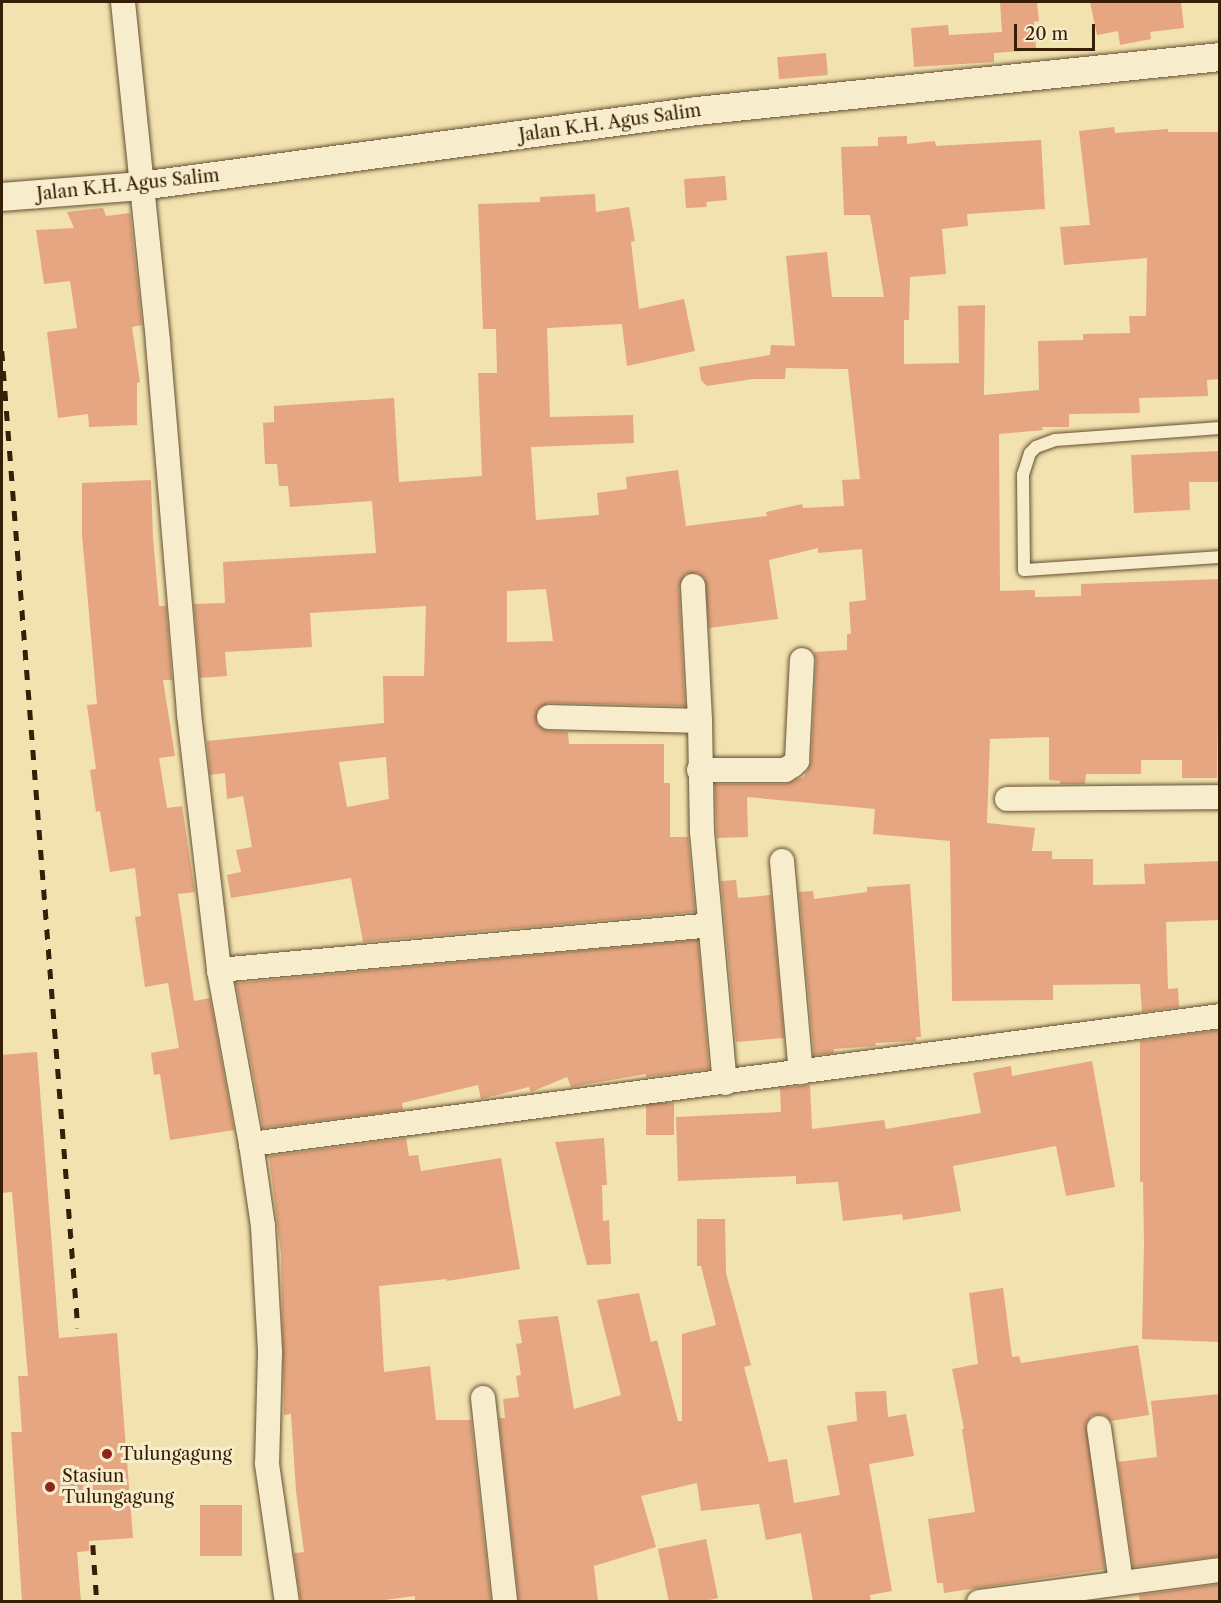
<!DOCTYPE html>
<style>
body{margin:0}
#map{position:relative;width:1221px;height:1603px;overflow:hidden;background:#f2e2b0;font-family:"Libre Caslon Text",serif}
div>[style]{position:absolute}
.building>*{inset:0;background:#e5a681;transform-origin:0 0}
.roads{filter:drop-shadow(0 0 2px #655030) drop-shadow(0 0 2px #655030)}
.service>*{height:12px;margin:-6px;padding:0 6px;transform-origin:6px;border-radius:6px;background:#f7eccc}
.minor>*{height:24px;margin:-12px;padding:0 12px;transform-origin:12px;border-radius:12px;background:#f7eccc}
.tertiary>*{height:28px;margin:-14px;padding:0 14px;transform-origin:14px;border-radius:14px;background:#f7eccc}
.rail>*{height:4.5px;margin-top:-2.25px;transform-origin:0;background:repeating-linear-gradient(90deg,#361f06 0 10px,transparent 0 20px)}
.dots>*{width:16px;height:16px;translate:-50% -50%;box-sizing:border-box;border:3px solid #f7eccc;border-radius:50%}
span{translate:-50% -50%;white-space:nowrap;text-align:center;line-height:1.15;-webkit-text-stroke:6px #f7eccc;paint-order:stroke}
.street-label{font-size:18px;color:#361f06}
.poi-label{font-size:18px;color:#361f06}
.left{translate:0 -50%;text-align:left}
.frame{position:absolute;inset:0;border:3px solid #361f06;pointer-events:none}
.scale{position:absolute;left:1014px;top:24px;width:81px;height:27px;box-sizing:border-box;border:3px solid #361f06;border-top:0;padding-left:8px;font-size:18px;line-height:21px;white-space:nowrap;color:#361f06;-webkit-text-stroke:4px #f7eccc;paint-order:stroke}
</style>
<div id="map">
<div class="building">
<div style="clip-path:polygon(1000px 2px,1037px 2px,1039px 21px,1034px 22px,1036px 50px,994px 53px,994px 62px,914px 67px,911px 28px,948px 25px,949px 35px,1002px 32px)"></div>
<div style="clip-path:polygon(1090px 2px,1181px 2px,1184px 28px,1150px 32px,1151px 39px,1120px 45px,1118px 31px,1097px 35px)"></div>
<div style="left:826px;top:53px;width:22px;height:49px;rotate:85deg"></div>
<div style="clip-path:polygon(evenodd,1114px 127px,1115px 133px,1168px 129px,1168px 132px,1220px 132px,1220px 379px,1207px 380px,1208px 396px,1139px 398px,1140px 413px,1069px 414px,1069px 427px,1042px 427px,1043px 430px,999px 434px,1000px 591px,1035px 590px,1035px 597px,1081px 596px,1081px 584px,1220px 579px,1217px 778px,1182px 778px,1182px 760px,1141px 760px,1141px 774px,1086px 774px,1085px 784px,1060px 784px,1060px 781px,1049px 780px,1049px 737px,990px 739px,987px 823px,1035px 828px,1032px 851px,1052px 851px,1052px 859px,1093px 859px,1093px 885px,1145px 884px,1144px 864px,1220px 861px,1220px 920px,1166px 922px,1168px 989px,1178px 988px,1179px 1007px,1142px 1012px,1140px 984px,1053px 985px,1053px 1000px,952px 1001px,950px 841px,873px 834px,875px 809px,747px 797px,748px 837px,717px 838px,715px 784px,785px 784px,804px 777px,811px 762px,816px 661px,814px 652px,847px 650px,847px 634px,851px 634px,849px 602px,866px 600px,862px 549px,818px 553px,818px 548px,769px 560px,778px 619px,709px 628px,705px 579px,699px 573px,685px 574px,679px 587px,685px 706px,549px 703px,537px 710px,537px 724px,548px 731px,568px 732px,569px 744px,664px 744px,664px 783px,670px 783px,670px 837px,688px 837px,695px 912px,363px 942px,351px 878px,231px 898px,227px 875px,241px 872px,236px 850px,252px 847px,243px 796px,227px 799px,225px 773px,210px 775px,207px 741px,384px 723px,383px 676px,424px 676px,426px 606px,310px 613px,312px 647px,225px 652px,227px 676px,200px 678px,194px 604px,225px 603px,223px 562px,376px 553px,372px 501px,290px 507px,288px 486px,279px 486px,277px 464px,265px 464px,263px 423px,274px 422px,274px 406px,394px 398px,399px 482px,482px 476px,478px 373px,497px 373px,496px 329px,483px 329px,478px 204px,540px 202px,540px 197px,595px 194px,596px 212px,629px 207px,635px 241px,631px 242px,639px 309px,684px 299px,695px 351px,627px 366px,622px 324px,547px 328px,550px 417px,633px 415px,634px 443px,531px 447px,536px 520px,599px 515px,597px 493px,627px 489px,626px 477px,678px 470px,686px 526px,767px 516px,766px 512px,802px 504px,803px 508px,844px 506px,842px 480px,860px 479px,848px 369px,786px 368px,785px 379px,753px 379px,707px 386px,701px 380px,699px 367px,770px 355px,771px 345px,795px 346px,786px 256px,827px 252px,832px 297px,884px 297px,870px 215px,844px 215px,841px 147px,878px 146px,878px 137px,907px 136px,907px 144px,935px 141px,936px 146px,1041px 140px,1045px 209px,967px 214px,968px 226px,942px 229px,946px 274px,910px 277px,909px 320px,904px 320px,904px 364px,959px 363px,958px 306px,985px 305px,984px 395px,1039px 390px,1038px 341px,1083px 340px,1083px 334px,1130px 333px,1129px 316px,1146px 316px,1147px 258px,1064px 265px,1060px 227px,1090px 225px,1079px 131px,1114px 127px,546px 589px,553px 641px,507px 642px,507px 591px,546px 589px,1114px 127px,386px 757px,389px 799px,347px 807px,339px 762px,386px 757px)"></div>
<div style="clip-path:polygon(725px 176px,727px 200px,706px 202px,707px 207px,686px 208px,684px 179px)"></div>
<div style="clip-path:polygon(103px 208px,106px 216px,130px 213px,142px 325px,132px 327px,140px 382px,137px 383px,137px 425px,89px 427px,88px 414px,58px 418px,47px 332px,77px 328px,70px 281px,44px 284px,36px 230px,74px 228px,67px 212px)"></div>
<div style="clip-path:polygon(1220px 451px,1220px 482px,1189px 482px,1190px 510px,1134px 513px,1131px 455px)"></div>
<div style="clip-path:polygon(151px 480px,153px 538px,159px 606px,166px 606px,172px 680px,163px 680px,175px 756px,159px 758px,167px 808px,182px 806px,195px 892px,178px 894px,194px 1001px,210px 998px,234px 1130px,170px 1140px,160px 1074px,154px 1075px,151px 1053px,179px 1048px,168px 983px,145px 987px,135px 917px,141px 916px,135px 868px,110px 872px,100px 811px,96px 812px,90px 770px,96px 769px,87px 705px,97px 704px,82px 535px,82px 483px)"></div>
<div style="clip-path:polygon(736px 880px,738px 898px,771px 895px,784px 1038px,736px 1042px,721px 881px)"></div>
<div style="clip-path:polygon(910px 884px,921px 1037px,916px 1037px,916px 1041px,875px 1043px,876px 1046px,834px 1049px,834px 1053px,814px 1055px,799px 892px,813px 891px,814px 899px,867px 892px,867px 887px)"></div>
<div style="clip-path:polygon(698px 940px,709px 1069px,646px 1077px,646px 1074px,571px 1087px,567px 1077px,531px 1092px,529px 1087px,481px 1099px,478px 1085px,402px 1103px,403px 1110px,263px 1128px,236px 983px)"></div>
<div style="clip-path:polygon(1220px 1030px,1220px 1342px,1142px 1339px,1144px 1244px,1143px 1182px,1140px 1182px,1140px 1041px)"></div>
<div style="clip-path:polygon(37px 1052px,59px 1338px,117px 1333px,133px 1538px,89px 1541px,89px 1551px,77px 1552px,81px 1602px,22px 1602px,11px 1432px,22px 1432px,18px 1376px,28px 1376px,12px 1192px,2px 1193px,2px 1055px)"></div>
<div style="clip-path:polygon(1092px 1061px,1115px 1187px,1066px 1196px,1056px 1146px,953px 1166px,961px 1211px,903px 1220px,902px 1214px,843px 1221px,838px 1182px,796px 1184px,796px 1176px,678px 1181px,676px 1117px,781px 1112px,780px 1088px,810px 1085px,812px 1129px,884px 1120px,886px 1129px,981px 1113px,973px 1073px,1011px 1066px,1012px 1076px)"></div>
<div style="left:674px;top:1103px;width:32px;height:28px;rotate:90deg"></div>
<div style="clip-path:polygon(406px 1138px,409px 1156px,418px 1155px,421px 1171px,501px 1158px,520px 1269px,447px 1281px,447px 1279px,379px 1286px,384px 1372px,430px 1366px,436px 1420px,471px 1420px,491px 1602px,415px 1602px,415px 1596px,369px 1602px,301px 1602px,294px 1553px,304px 1552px,296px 1491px,291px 1414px,284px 1415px,281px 1254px,269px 1156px)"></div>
<div style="clip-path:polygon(604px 1138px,607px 1185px,602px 1185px,603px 1221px,609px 1220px,611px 1264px,587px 1265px,555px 1142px)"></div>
<div style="clip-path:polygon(697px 1219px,725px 1219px,726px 1273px,751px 1365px,744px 1367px,769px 1462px,787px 1459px,794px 1503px,840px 1495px,827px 1426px,857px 1421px,855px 1392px,886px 1391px,888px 1417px,906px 1414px,914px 1456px,869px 1464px,892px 1591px,870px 1595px,871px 1602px,813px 1602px,801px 1533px,766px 1540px,759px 1504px,701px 1511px,697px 1483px,641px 1496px,656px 1547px,594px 1566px,598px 1602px,519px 1602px,499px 1418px,505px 1418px,503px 1399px,519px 1397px,516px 1376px,521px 1375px,516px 1344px,522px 1343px,518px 1320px,558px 1316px,574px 1409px,621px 1395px,597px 1300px,639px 1293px,651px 1342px,657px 1340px,678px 1421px,682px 1421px,682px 1334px,716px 1325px,701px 1266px,697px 1266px)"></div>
<div style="clip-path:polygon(1003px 1288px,1012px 1357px,1019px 1356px,1021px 1363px,1138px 1345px,1149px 1415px,1111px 1421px,1105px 1415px,1098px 1414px,1091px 1416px,1086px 1423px,1105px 1569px,944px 1593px,943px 1583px,937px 1583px,928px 1519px,975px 1512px,962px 1429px,964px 1429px,952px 1369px,978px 1364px,969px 1293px)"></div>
<div style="clip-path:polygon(1220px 1394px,1220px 1556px,1133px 1567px,1118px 1462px,1157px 1457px,1151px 1401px)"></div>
<div style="left:200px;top:1505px;width:42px;height:51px"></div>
<div style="clip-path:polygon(706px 1539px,718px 1598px,700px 1602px,669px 1602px,658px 1549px)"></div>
<div style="clip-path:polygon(1220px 1584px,1220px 1602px,1140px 1602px,1139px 1595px)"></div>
</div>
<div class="roads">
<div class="service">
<div style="left:1220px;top:428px;width:165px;rotate:175.8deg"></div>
<div style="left:1055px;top:440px;width:20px;rotate:160deg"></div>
<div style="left:1036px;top:447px;width:8px;rotate:135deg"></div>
<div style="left:1030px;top:453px;width:23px;rotate:108deg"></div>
<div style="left:1023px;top:475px;width:95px;rotate:89.4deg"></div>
<div style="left:1024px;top:570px;width:196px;rotate:-3.8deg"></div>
</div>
<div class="minor">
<div style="left:123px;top:2px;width:343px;rotate:84.1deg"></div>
<div style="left:158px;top:343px;width:372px;rotate:85.2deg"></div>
<div style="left:189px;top:714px;width:258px;rotate:83.3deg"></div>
<div style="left:219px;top:970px;width:177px;rotate:79.6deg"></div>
<div style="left:251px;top:1144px;width:83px;rotate:81.7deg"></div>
<div style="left:263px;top:1226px;width:126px;rotate:86.8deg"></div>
<div style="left:270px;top:1352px;width:112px;rotate:91.5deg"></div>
<div style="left:267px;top:1464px;width:139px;rotate:81.8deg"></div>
<div style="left:693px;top:586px;width:135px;rotate:87deg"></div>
<div style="left:700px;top:721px;width:111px;rotate:89deg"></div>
<div style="left:702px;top:832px;width:252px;rotate:84.8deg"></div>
<div style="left:549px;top:717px;width:151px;rotate:1.5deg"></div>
<div style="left:699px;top:770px;width:86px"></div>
<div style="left:785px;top:770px;width:9px;rotate:-32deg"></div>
<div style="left:793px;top:765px;width:6px;rotate:-45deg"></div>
<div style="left:797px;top:761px;width:101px;rotate:-87.2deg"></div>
<div style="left:1007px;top:799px;width:213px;rotate:-0.5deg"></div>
<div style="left:782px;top:861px;width:212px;rotate:84.9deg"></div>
<div style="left:219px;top:970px;width:492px;rotate:-5.2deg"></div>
<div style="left:251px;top:1144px;width:977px;rotate:-7.52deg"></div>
<div style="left:483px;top:1398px;width:205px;rotate:83.8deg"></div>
<div style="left:1099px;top:1428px;width:156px;rotate:81.9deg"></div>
<div style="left:979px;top:1602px;width:243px;rotate:-7.6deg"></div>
</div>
<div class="tertiary">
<div style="left:2px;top:197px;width:139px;rotate:-4.5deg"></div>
<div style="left:141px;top:186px;width:561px;rotate:-7.68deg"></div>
<div style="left:697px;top:111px;width:526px;rotate:-5.89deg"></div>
</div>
</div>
<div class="rail">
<div style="left:2px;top:351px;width:980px;rotate:85.55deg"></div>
<div style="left:93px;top:1545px;width:57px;rotate:86deg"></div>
</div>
<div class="dots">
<div style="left:107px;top:1454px;background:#8f2418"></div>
<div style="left:50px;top:1487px;background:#8f2418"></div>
</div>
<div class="street-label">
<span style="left:610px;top:123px;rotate:-8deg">Jalan K.H. Agus Salim</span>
<span style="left:128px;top:185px;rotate:-6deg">Jalan K.H. Agus Salim</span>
</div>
<div class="poi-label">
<span class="left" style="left:120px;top:1454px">Tulungagung</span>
<span class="left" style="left:62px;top:1487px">Stasiun<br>Tulungagung</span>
</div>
<div class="frame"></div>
<div class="scale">20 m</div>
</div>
